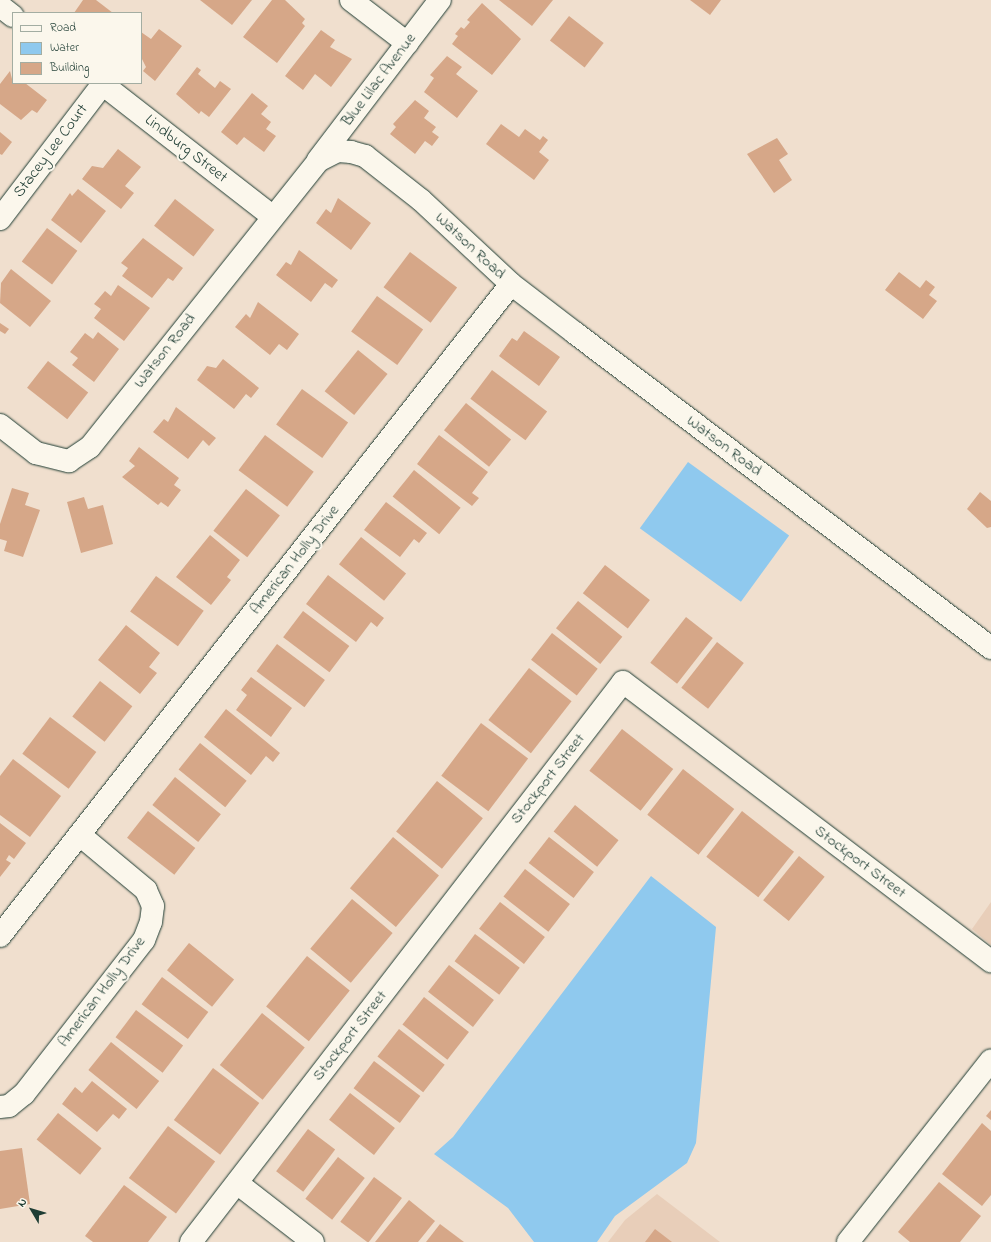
<!DOCTYPE html>
<style>
body{margin:0}
#map{position:relative;width:991px;height:1242px;overflow:hidden;background:#f0dfce;font-family:"Indie Flower",sans-serif}
div>[style]{position:absolute}
.built>*{inset:0;background:#e8ceb9}
.water>*{inset:0;background:#8fc9ee;transform-origin:0 0}
.building>*{inset:0;background:#d6a788;transform-origin:0 0}
.roads{filter:drop-shadow(0 0 1px #1f3d34) drop-shadow(0 0 1px #1f3d34)}
.minor>*{height:22px;margin:-11px;padding:0 11px;transform-origin:11px;border-radius:11px;background:#fbf7ec}
span{translate:-50% -50%;white-space:nowrap;text-align:center;line-height:1.15;-webkit-text-stroke:4px #fbf7ec;paint-order:stroke}
.street-label{font-size:16px;color:#1f3d34}
.legend{position:absolute;left:12px;top:12px;width:130px;height:72px;box-sizing:border-box;background:#fbf7ec;border:1px solid #a3ada2;margin:0;padding:5px 7px;list-style:none;font-size:12px;color:#1f3d34}
.legend li{display:flex;align-items:center;gap:8px;height:20px}
.legend b{width:20px;border:1px solid #a3ada2}
.north{position:absolute;left:12px;top:1190px;width:40px;height:40px;-webkit-text-stroke:3px #fbf7ec;paint-order:stroke;rotate:308deg;font-size:11px;font-weight:700;line-height:16px;text-align:center;color:#1f3d34}
.north::after{content:'';display:block;margin:auto;width:14px;height:18px;background:#1f3d34;clip-path:polygon(50% 0,100% 100%,50% 72%,0 100%)}
</style>
<div id="map">
<div class="built">
<div style="clip-path:polygon(991px 902px,991px 945px,972px 929px)"></div>
<div style="clip-path:polygon(657px 1194px,720px 1242px,608px 1242px,625px 1220px)"></div>
</div>
<div class="water">
<div style="left:688px;top:462px;width:125px;height:82px;rotate:36deg"></div>
<div style="clip-path:polygon(651px 876px,716px 927px,696px 1143px,687px 1163px,615px 1216px,597px 1242px,534px 1242px,508px 1208px,434px 1154px,453px 1137px)"></div>
</div>
<div class="building">
<div style="clip-path:polygon(83px 0,96px 0,113px 13px,74px 13px)"></div>
<div style="clip-path:polygon(200px 0,252px 0,232px 25px)"></div>
<div style="clip-path:polygon(272px 0,285px 0,305px 19px,302px 23px,305px 26px,277px 63px,243px 37px)"></div>
<div style="clip-path:polygon(499px 0,553px 0,532px 26px)"></div>
<div style="clip-path:polygon(690px 0,721px 0,710px 15px)"></div>
<div style="clip-path:polygon(482px 3px,521px 39px,492px 75px,452px 44px,458px 36px,455px 34px,461px 27px,464px 29px,470px 22px,467px 20px)"></div>
<div style="left:569px;top:16px;width:44px;height:31px;rotate:38deg"></div>
<div style="clip-path:polygon(159px 29px,182px 46px,155px 81px,143px 71px,146px 67px,141px 57px,141px 32px,151px 39px)"></div>
<div style="clip-path:polygon(321px 30px,335px 40px,330px 47px,352px 59px,331px 87px,315px 74px,303px 90px,285px 76px)"></div>
<div style="clip-path:polygon(447px 56px,462px 67px,456px 74px,478px 91px,457px 118px,424px 92px,434px 78px,430px 75px)"></div>
<div style="clip-path:polygon(197px 67px,201px 70px,198px 74px,215px 88px,220px 81px,231px 89px,209px 117px,201px 111px,199px 114px,176px 94px)"></div>
<div style="clip-path:polygon(10px 71px,13px 83px,25px 83px,47px 100px,37px 113px,32px 110px,21px 120px,0 104px,0 84px)"></div>
<div style="clip-path:polygon(252px 93px,268px 106px,261px 114px,271px 122px,266px 129px,276px 136px,264px 152px,244px 137px,237px 145px,221px 132px)"></div>
<div style="clip-path:polygon(415px 100px,429px 111px,424px 118px,436px 127px,432px 132px,439px 137px,432px 146px,425px 141px,415px 154px,390px 134px,396px 127px,393px 124px)"></div>
<div style="clip-path:polygon(501px 124px,519px 137px,525px 129px,540px 140px,543px 136px,548px 140px,539px 152px,549px 160px,534px 180px,486px 144px)"></div>
<div style="clip-path:polygon(0 132px,12px 142px,2px 155px,0 154px)"></div>
<div style="clip-path:polygon(777px 138px,788px 154px,779px 160px,792px 180px,774px 193px,747px 154px)"></div>
<div style="clip-path:polygon(118px 149px,141px 167px,125px 186px,134px 193px,121px 209px,82px 179px,92px 166px,103px 168px)"></div>
<div style="clip-path:polygon(78px 189px,106px 211px,81px 243px,51px 220px,70px 193px,72px 196px)"></div>
<div style="clip-path:polygon(338px 198px,371px 223px,351px 250px,316px 223px,326px 209px,331px 213px)"></div>
<div style="left:175px;top:199px;width:50px;height:34px;rotate:38deg"></div>
<div style="left:47px;top:228px;width:38px;height:42px;rotate:37deg"></div>
<div style="clip-path:polygon(143px 238px,183px 268px,173px 281px,168px 278px,152px 298px,122px 276px,128px 268px,121px 263px)"></div>
<div style="clip-path:polygon(299px 250px,338px 280px,332px 288px,325px 283px,311px 302px,276px 275px,286px 262px,291px 265px)"></div>
<div style="left:410px;top:252px;width:59px;height:44px;rotate:37deg"></div>
<div style="clip-path:polygon(11px 269px,51px 301px,30px 327px,0 303px,1px 283px)"></div>
<div style="clip-path:polygon(899px 272px,920px 288px,926px 280px,935px 287px,929px 295px,937px 301px,923px 319px,885px 290px)"></div>
<div style="clip-path:polygon(118px 285px,150px 308px,124px 341px,94px 318px,101px 309px,94px 304px,105px 291px,111px 296px)"></div>
<div style="left:377px;top:296px;width:57px;height:44px;rotate:36deg"></div>
<div style="clip-path:polygon(258px 302px,299px 334px,287px 350px,279px 344px,270px 355px,235px 327px,246px 314px,250px 318px)"></div>
<div style="clip-path:polygon(0 323px,9px 329px,5px 334px,0 331px)"></div>
<div style="clip-path:polygon(524px 331px,560px 357px,539px 386px,499px 356px,512px 338px,517px 341px)"></div>
<div style="clip-path:polygon(98px 332px,119px 349px,94px 382px,72px 365px,78px 358px,70px 352px,85px 333px,93px 339px)"></div>
<div style="left:358px;top:350px;width:38px;height:53px;rotate:39deg"></div>
<div style="clip-path:polygon(223px 359px,259px 388px,251px 398px,246px 394px,234px 409px,197px 380px,207px 366px,216px 368px)"></div>
<div style="left:48px;top:361px;width:51px;height:34px;rotate:38deg"></div>
<div style="left:492px;top:370px;width:69px;height:36px;rotate:37deg"></div>
<div style="left:302px;top:389px;width:57px;height:44px;rotate:36deg"></div>
<div style="left:466px;top:403px;width:58px;height:35px;rotate:39deg"></div>
<div style="clip-path:polygon(176px 407px,216px 438px,209px 446px,203px 440px,188px 459px,153px 432px,164px 419px,168px 422px)"></div>
<div style="left:265px;top:435px;width:61px;height:44px;rotate:37deg"></div>
<div style="clip-path:polygon(439px 435px,488px 472px,472px 493px,479px 498px,472px 506px,417px 464px)"></div>
<div style="clip-path:polygon(139px 447px,179px 478px,174px 485px,181px 490px,168px 507px,161px 502px,158px 505px,122px 477px,135px 466px,129px 461px)"></div>
<div style="left:414px;top:470px;width:60px;height:34px;rotate:39deg"></div>
<div style="clip-path:polygon(12px 488px,29px 493px,25px 505px,40px 510px,23px 557px,4px 551px,7px 541px,0 539px,0 524px)"></div>
<div style="left:246px;top:489px;width:43px;height:53px;rotate:38deg"></div>
<div style="clip-path:polygon(980px 492px,991px 501px,991px 527px,987px 528px,967px 509px)"></div>
<div style="clip-path:polygon(84px 497px,88px 509px,103px 505px,113px 544px,81px 553px,67px 502px)"></div>
<div style="clip-path:polygon(386px 502px,427px 533px,419px 543px,414px 539px,400px 557px,364px 530px)"></div>
<div style="clip-path:polygon(210px 535px,240px 560px,227px 577px,231px 580px,211px 605px,176px 577px)"></div>
<div style="left:361px;top:537px;width:58px;height:35px;rotate:39deg"></div>
<div style="left:605px;top:565px;width:57px;height:36px;rotate:38deg"></div>
<div style="clip-path:polygon(328px 575px,384px 618px,377px 627px,371px 622px,356px 642px,306px 604px)"></div>
<div style="left:156px;top:576px;width:59px;height:44px;rotate:36deg"></div>
<div style="left:578px;top:601px;width:57px;height:35px;rotate:39deg"></div>
<div style="left:303px;top:611px;width:58px;height:33px;rotate:37deg"></div>
<div style="left:686px;top:617px;width:34px;height:58px;rotate:38deg"></div>
<div style="clip-path:polygon(126px 625px,160px 653px,149px 667px,157px 673px,140px 694px,98px 660px)"></div>
<div style="left:552px;top:633px;width:58px;height:34px;rotate:38deg"></div>
<div style="left:717px;top:642px;width:34px;height:58px;rotate:38deg"></div>
<div style="left:277px;top:644px;width:60px;height:34px;rotate:37deg"></div>
<div style="left:529px;top:668px;width:54px;height:66px;rotate:38deg"></div>
<div style="clip-path:polygon(251px 677px,292px 708px,271px 737px,236px 710px,247px 695px,241px 690px)"></div>
<div style="left:100px;top:681px;width:41px;height:45px;rotate:38deg"></div>
<div style="clip-path:polygon(226px 709px,280px 753px,273px 762px,266px 756px,251px 775px,204px 737px)"></div>
<div style="left:50px;top:717px;width:58px;height:46px;rotate:37deg"></div>
<div style="left:481px;top:723px;width:59px;height:66px;rotate:37deg"></div>
<div style="left:622px;top:729px;width:65px;height:53px;rotate:38deg"></div>
<div style="left:200px;top:743px;width:60px;height:34px;rotate:39deg"></div>
<div style="clip-path:polygon(13px 759px,61px 796px,30px 837px,0 815px,0 776px)"></div>
<div style="left:683px;top:769px;width:65px;height:58px;rotate:38deg"></div>
<div style="left:175px;top:777px;width:59px;height:36px;rotate:39deg"></div>
<div style="left:437px;top:781px;width:59px;height:65px;rotate:39deg"></div>
<div style="left:575px;top:805px;width:56px;height:34px;rotate:39deg"></div>
<div style="left:148px;top:811px;width:60px;height:34px;rotate:38deg"></div>
<div style="left:742px;top:811px;width:66px;height:58px;rotate:38deg"></div>
<div style="clip-path:polygon(0 823px,26px 843px,14px 859px,9px 855px,6px 860px,11px 863px,0 877px)"></div>
<div style="left:393px;top:837px;width:60px;height:67px;rotate:40deg"></div>
<div style="left:549px;top:837px;width:57px;height:33px;rotate:38deg"></div>
<div style="left:799px;top:856px;width:33px;height:57px;rotate:39deg"></div>
<div style="left:525px;top:869px;width:57px;height:35px;rotate:38deg"></div>
<div style="left:352px;top:899px;width:53px;height:65px;rotate:40deg"></div>
<div style="left:500px;top:902px;width:57px;height:34px;rotate:38deg"></div>
<div style="left:475px;top:934px;width:56px;height:34px;rotate:37deg"></div>
<div style="left:189px;top:943px;width:58px;height:35px;rotate:39deg"></div>
<div style="left:307px;top:956px;width:55px;height:65px;rotate:39deg"></div>
<div style="left:449px;top:965px;width:57px;height:34px;rotate:38deg"></div>
<div style="left:162px;top:977px;width:58px;height:34px;rotate:37deg"></div>
<div style="left:424px;top:997px;width:57px;height:35px;rotate:38deg"></div>
<div style="left:136px;top:1010px;width:59px;height:34px;rotate:37deg"></div>
<div style="left:262px;top:1013px;width:55px;height:67px;rotate:39deg"></div>
<div style="left:399px;top:1029px;width:58px;height:35px;rotate:38deg"></div>
<div style="left:111px;top:1042px;width:62px;height:36px;rotate:39deg"></div>
<div style="left:374px;top:1061px;width:58px;height:34px;rotate:37deg"></div>
<div style="left:213px;top:1068px;width:58px;height:65px;rotate:37deg"></div>
<div style="clip-path:polygon(92px 1081px,127px 1109px,119px 1119px,113px 1114px,97px 1132px,62px 1104px,75px 1087px,82px 1093px)"></div>
<div style="left:350px;top:1093px;width:57px;height:34px;rotate:38deg"></div>
<div style="clip-path:polygon(991px 1110px,991px 1120px,986px 1116px)"></div>
<div style="left:58px;top:1113px;width:56px;height:34px;rotate:39deg"></div>
<div style="clip-path:polygon(982px 1123px,991px 1131px,991px 1195px,982px 1206px,942px 1174px)"></div>
<div style="left:168px;top:1126px;width:59px;height:65px;rotate:37deg"></div>
<div style="left:308px;top:1129px;width:34px;height:53px;rotate:37deg"></div>
<div style="clip-path:polygon(22px 1148px,30px 1204px,0 1209px,0 1151px)"></div>
<div style="left:338px;top:1157px;width:34px;height:53px;rotate:38deg"></div>
<div style="left:374px;top:1177px;width:35px;height:56px;rotate:37deg"></div>
<div style="clip-path:polygon(939px 1182px,981px 1216px,960px 1242px,910px 1242px,898px 1232px)"></div>
<div style="clip-path:polygon(124px 1185px,167px 1217px,148px 1242px,93px 1242px,85px 1236px)"></div>
<div style="clip-path:polygon(409px 1200px,435px 1221px,418px 1242px,375px 1242px)"></div>
<div style="clip-path:polygon(440px 1224px,464px 1242px,426px 1242px)"></div>
<div style="clip-path:polygon(655px 1229px,672px 1242px,645px 1242px)"></div>
</div>
<div class="roads">
<div class="minor">
<div style="left:351px;top:0;width:71px;rotate:37.5deg"></div>
<div style="left:0;top:6px;width:16px;rotate:38deg"></div>
<div style="left:101px;top:83px;width:217px;rotate:37.9deg"></div>
<div style="left:318px;top:160px;width:201px;rotate:-52.7deg"></div>
<div style="left:0;top:219px;width:170px;rotate:-52.7deg"></div>
<div style="left:0;top:425px;width:46px;rotate:37.9deg"></div>
<div style="left:36px;top:453px;width:34px;rotate:14deg"></div>
<div style="left:69px;top:461px;width:25px;rotate:-34deg"></div>
<div style="left:90px;top:447px;width:366px;rotate:-51.4deg"></div>
<div style="left:318px;top:161px;width:22px;rotate:-27deg"></div>
<div style="left:338px;top:151px;width:13px;rotate:4deg"></div>
<div style="left:351px;top:152px;width:15px;rotate:16deg"></div>
<div style="left:365px;top:156px;width:71px;rotate:38.2deg"></div>
<div style="left:421px;top:200px;width:123px;rotate:43deg"></div>
<div style="left:511px;top:284px;width:81px;rotate:37.4deg"></div>
<div style="left:575px;top:333px;width:522px;rotate:37.13deg"></div>
<div style="left:0;top:936px;width:828px;rotate:-51.91deg"></div>
<div style="left:0;top:1107px;width:9px;rotate:-6deg"></div>
<div style="left:9px;top:1106px;width:19px;rotate:-39deg"></div>
<div style="left:24px;top:1094px;width:195px;rotate:-52.1deg"></div>
<div style="left:144px;top:940px;width:19px;rotate:-69deg"></div>
<div style="left:151px;top:922px;width:16px;rotate:-83deg"></div>
<div style="left:153px;top:906px;width:17px;rotate:-114deg"></div>
<div style="left:146px;top:890px;width:86px;rotate:-140.2deg"></div>
<div style="left:237px;top:1183px;width:96px;rotate:37.8deg"></div>
<div style="left:191px;top:1242px;width:707px;rotate:-52.35deg"></div>
<div style="left:623px;top:682px;width:462px;rotate:37.2deg"></div>
<div style="left:848px;top:1242px;width:231px;rotate:-51.8deg"></div>
</div>
</div>
<div class="street-label">
<span style="left:379px;top:80px;rotate:-53deg">Blue Lilac Avenue</span>
<span style="left:186px;top:149px;rotate:38deg">Lindburg Street</span>
<span style="left:51px;top:151px;rotate:-53deg">Stacey Lee Court</span>
<span style="left:470px;top:246px;rotate:43deg">Watson Road</span>
<span style="left:165px;top:351px;rotate:-52deg">Watson Road</span>
<span style="left:724px;top:446px;rotate:37deg">Watson Road</span>
<span style="left:295px;top:560px;rotate:-52deg">American Holly Drive</span>
<span style="left:548px;top:779px;rotate:-52deg">Stockport Street</span>
<span style="left:860px;top:862px;rotate:37deg">Stockport Street</span>
<span style="left:102px;top:992px;rotate:-53deg">American Holly Drive</span>
<span style="left:350px;top:1036px;rotate:-52deg">Stockport Street</span>
</div>
<ul class="legend">
<li><b style="height:5px;background:#fbf7ec"></b>Road</li>
<li><b style="height:11px;background:#8fc9ee"></b>Water</li>
<li><b style="height:11px;background:#d6a788"></b>Building</li>
</ul>
<div class="north">N</div>
</div>
